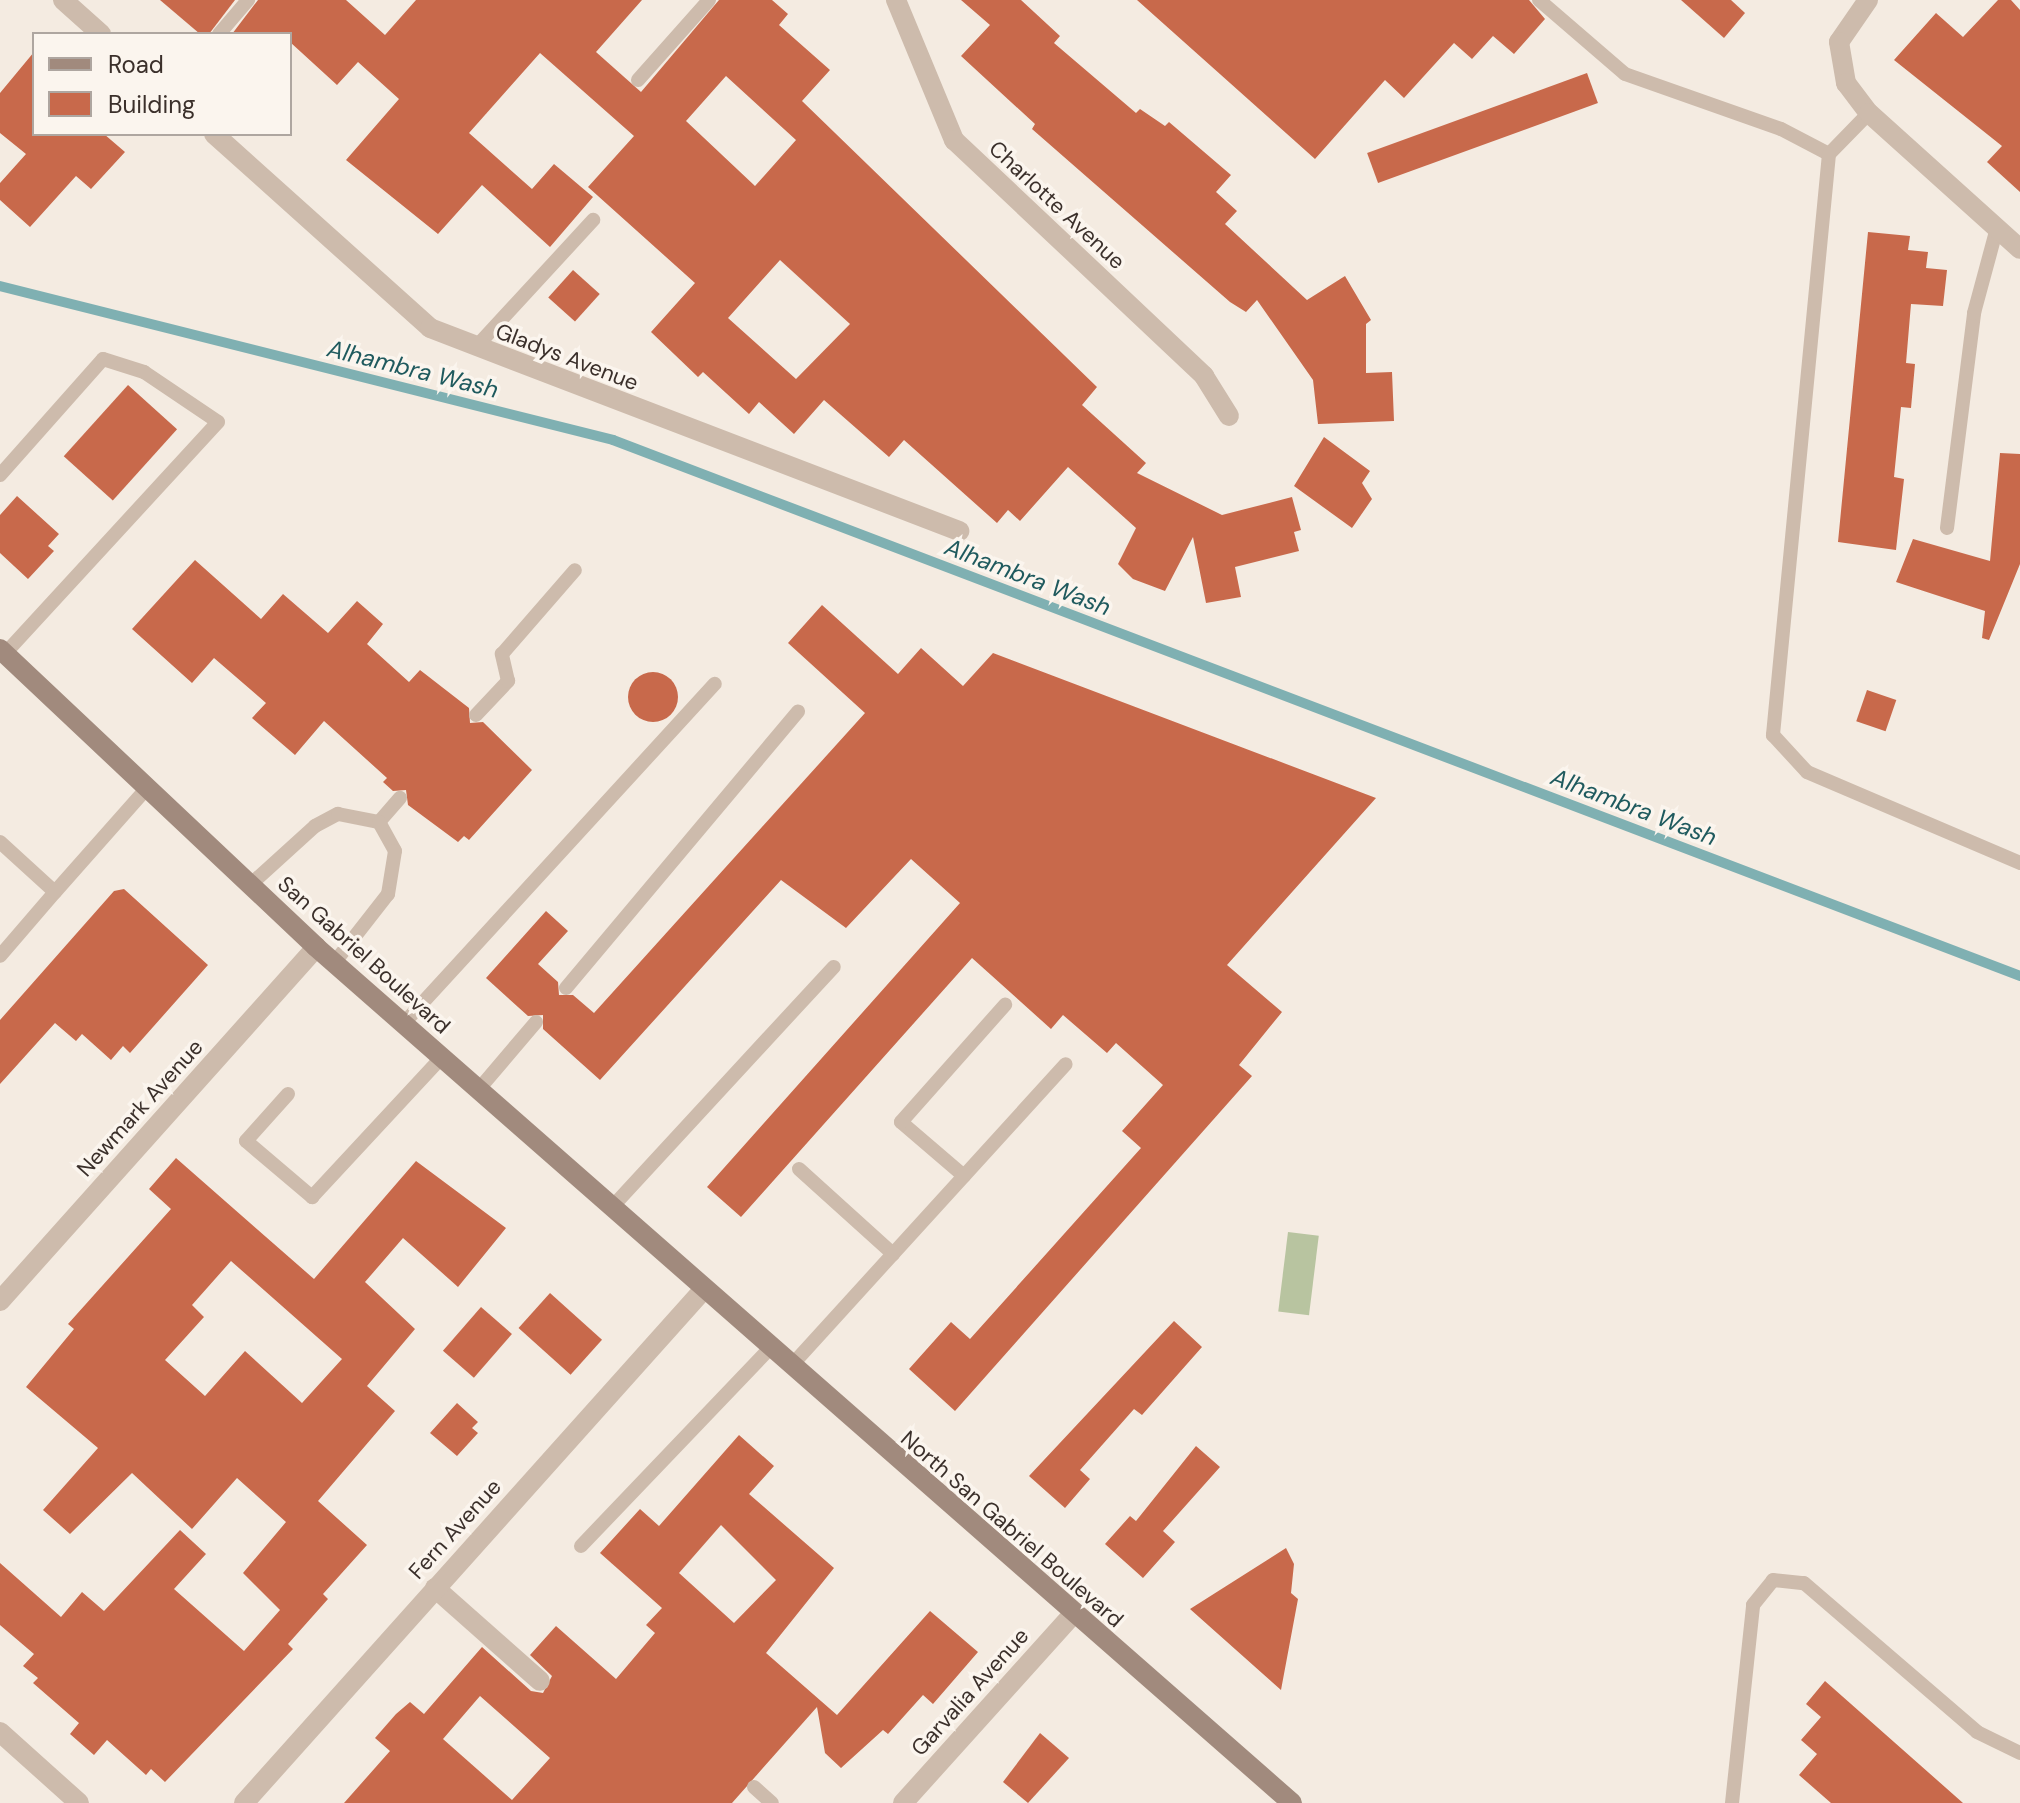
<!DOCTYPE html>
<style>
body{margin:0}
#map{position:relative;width:2020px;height:1803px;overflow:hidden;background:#f4ebe1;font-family:"DM Sans",sans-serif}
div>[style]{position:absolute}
.green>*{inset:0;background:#b8c4a0;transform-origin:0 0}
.stream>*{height:10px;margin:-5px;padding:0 5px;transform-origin:5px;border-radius:5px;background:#7fb0b2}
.building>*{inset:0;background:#c8694b;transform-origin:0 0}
.round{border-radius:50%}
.lane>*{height:14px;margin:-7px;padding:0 7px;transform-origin:7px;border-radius:7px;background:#cdbbac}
.street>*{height:20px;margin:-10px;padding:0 10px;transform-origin:10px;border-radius:10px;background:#cdbbac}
.secondary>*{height:20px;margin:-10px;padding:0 10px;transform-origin:10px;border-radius:10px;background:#a18a7d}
span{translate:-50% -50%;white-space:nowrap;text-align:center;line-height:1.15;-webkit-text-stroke:7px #fbf5ee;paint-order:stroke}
.street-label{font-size:22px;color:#3b302b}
.water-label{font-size:24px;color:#1f5a5e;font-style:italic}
.legend{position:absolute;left:32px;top:32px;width:260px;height:104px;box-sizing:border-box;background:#fbf5ee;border:2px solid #aea6a0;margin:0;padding:10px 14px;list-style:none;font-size:24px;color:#3b302b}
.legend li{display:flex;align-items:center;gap:16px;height:40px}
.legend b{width:40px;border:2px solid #aea6a0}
</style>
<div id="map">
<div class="green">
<div style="left:1288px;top:1232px;width:31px;height:80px;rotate:7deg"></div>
</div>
<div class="stream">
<div style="left:0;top:286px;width:632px;rotate:14.1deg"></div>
<div style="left:613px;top:440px;width:1506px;rotate:20.85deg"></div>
</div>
<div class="building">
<div style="clip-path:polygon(160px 0,235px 0,209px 34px,200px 34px)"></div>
<div style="clip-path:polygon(evenodd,258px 0,346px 0,385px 35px,416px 0,642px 0,596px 52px,641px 92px,719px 0,772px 0,788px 14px,779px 25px,830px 70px,802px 101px,1097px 387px,1082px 405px,1146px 463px,1137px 473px,1222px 515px,1292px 497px,1301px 530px,1294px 532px,1299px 551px,1235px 567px,1241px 597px,1206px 603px,1193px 537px,1165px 591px,1133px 579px,1118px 564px,1136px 528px,1068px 467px,1020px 521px,1008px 510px,997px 523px,904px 440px,889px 457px,824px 400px,794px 434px,759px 402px,749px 414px,703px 372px,698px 377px,651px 332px,695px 283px,588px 187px,634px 136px,540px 53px,469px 133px,532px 189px,554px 164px,593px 197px,550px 247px,482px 185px,438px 234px,346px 160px,399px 99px,358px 62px,337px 85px,290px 42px,290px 34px,232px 34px,258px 0,726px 76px,796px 140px,755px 186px,686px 121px,726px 76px,258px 0,780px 260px,850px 324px,796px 379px,728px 318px,780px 260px)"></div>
<div style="clip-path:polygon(961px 0,1021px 0,1060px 36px,1054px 43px,1136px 113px,1140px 109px,1165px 126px,1169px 122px,1231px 175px,1216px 192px,1237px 211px,1225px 224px,1307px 300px,1345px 276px,1371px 320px,1366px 324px,1366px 373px,1392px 372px,1394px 421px,1318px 424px,1313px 380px,1257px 300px,1246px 312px,1230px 302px,1032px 129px,1035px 124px,961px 56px,990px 25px)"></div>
<div style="clip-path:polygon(1137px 0,1529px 0,1545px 19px,1514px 54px,1493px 36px,1472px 59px,1454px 43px,1404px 98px,1385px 80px,1315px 159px)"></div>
<div style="clip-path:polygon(1681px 0,1731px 0,1745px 13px,1724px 38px)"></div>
<div style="clip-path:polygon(1998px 0,2011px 0,2020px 10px,2020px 192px,1987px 162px,2002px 146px,1894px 60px,1936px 13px,1963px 37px)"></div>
<div style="clip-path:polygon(34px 52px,34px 134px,104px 134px,125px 152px,91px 189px,76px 176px,30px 227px,0 200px,0 183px,26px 154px,0 133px,0 93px)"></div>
<div style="left:1587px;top:73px;width:32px;height:234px;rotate:70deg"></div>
<div style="clip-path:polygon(1868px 232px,1910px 236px,1908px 250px,1928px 252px,1926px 268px,1947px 270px,1943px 306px,1911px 304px,1906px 363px,1915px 364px,1911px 408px,1901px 407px,1894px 477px,1904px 479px,1896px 550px,1838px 542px)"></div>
<div style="left:573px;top:270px;width:36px;height:37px;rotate:42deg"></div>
<div style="left:128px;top:385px;width:66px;height:96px;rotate:42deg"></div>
<div style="clip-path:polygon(1324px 437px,1370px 471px,1362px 483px,1372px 499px,1352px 528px,1294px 486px)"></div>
<div style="clip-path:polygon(2000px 453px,2020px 454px,2020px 564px,1989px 640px,1982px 638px,1985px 611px,1896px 582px,1913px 539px,1990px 561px)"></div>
<div style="clip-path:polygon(17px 496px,59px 534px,48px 546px,54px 551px,28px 579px,0 553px,0 515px)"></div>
<div style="clip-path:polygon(195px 560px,261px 619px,283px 594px,328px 633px,357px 601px,383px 624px,367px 644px,409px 682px,420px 670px,469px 708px,470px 723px,483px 722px,532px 770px,469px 840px,464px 836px,458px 842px,408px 805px,406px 790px,393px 791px,383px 782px,387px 778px,324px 721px,295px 755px,252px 718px,266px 703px,214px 658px,192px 683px,132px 629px)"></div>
<div style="clip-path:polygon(822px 605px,898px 674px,921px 648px,963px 686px,993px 653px,1376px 798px,1227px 965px,1282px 1012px,1239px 1065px,1252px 1076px,955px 1411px,909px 1369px,951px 1322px,970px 1339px,1141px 1148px,1122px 1131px,1163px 1085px,1116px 1043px,1107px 1053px,1063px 1015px,1051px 1029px,972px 958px,741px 1217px,707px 1187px,960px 903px,911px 859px,846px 928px,781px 880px,600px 1080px,543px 1029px,543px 1015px,528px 1016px,486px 978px,546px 911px,568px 931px,538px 964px,558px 982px,559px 995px,573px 995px,594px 1013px,865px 713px,788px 643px)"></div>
<div class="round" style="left:628px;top:672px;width:50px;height:50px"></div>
<div style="left:1867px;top:690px;width:31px;height:33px;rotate:19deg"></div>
<div style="clip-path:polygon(124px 889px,208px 965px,130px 1053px,123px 1046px,111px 1060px,82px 1034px,76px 1041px,55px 1023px,0 1084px,0 1020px,114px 891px)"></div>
<div style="clip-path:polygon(evenodd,176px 1158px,314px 1279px,416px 1161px,506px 1228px,458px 1287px,403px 1238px,365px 1282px,415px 1329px,367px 1386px,395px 1411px,318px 1501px,367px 1545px,323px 1594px,328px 1599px,288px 1644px,293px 1649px,165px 1782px,151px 1769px,146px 1775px,107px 1740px,94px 1755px,70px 1734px,79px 1723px,33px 1683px,38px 1678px,23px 1666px,34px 1654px,0 1625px,0 1563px,61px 1617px,82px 1592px,104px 1611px,180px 1530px,206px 1554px,174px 1589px,244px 1651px,280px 1610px,243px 1573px,286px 1522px,237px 1478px,192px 1529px,132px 1473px,70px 1534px,43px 1510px,98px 1448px,26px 1387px,74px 1329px,68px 1324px,171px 1209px,149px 1189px,176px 1158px,231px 1261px,342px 1359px,302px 1403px,245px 1351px,205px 1396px,165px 1360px,204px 1317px,192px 1305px,231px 1261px)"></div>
<div style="left:550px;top:1293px;width:70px;height:47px;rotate:42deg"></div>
<div style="left:481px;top:1307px;width:41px;height:58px;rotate:41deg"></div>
<div style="clip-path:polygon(1174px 1321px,1202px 1347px,1142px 1415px,1134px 1409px,1080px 1470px,1090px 1479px,1065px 1508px,1029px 1476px)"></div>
<div style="clip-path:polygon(457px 1403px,478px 1422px,472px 1428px,478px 1433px,457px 1456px,430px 1433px)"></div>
<div style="clip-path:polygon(evenodd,739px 1435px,774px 1466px,749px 1494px,834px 1568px,766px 1653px,837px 1715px,930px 1611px,978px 1652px,933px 1704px,923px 1695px,888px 1734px,883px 1730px,841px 1768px,825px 1753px,817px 1707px,732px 1803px,344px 1803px,390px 1751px,375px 1738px,396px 1714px,410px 1702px,424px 1714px,482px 1647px,531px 1691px,543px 1693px,552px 1676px,530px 1655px,556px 1626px,616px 1679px,655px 1633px,646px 1625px,662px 1608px,600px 1553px,640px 1509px,659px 1526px,739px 1435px,721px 1525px,776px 1580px,734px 1623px,679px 1573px,721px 1525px,739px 1435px,480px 1696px,550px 1758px,512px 1800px,443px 1739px,480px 1696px)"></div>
<div style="clip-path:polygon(1196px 1446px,1220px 1467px,1163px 1531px,1175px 1542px,1143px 1578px,1105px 1544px,1130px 1516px,1136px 1521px)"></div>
<div style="clip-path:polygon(1286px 1548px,1294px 1564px,1291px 1593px,1298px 1599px,1281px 1690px,1190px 1609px)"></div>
<div style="clip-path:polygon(1825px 1681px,1963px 1803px,1831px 1803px,1799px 1775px,1817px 1754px,1801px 1740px,1821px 1717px,1806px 1704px)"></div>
<div style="clip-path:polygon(1040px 1733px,1069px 1758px,1028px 1803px,1003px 1782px)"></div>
</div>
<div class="lane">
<div style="left:1539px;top:0;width:113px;rotate:40.7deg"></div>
<div style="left:1625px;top:74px;width:165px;rotate:19.4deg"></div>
<div style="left:1781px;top:129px;width:54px;rotate:27.5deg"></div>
<div style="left:219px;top:34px;width:45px;rotate:-49.5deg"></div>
<div style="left:638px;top:80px;width:107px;rotate:-48.4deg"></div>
<div style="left:1869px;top:113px;width:57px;rotate:134.3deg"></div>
<div style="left:1829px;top:154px;width:584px;rotate:95.51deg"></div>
<div style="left:1773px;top:735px;width:50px;rotate:47.4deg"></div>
<div style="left:1807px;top:772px;width:232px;rotate:23.1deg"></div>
<div style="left:476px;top:347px;width:173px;rotate:-47.3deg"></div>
<div style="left:0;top:475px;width:155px;rotate:-48.4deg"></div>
<div style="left:103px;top:359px;width:43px;rotate:17.6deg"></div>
<div style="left:144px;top:372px;width:89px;rotate:34deg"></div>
<div style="left:218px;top:422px;width:315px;rotate:132.6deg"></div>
<div style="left:1947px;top:528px;width:217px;rotate:-82.8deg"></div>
<div style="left:1974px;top:313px;width:88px;rotate:-74.9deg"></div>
<div style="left:476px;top:715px;width:47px;rotate:-46.7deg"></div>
<div style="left:508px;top:681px;width:28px;rotate:-103deg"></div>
<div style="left:502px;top:654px;width:111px;rotate:-49deg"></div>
<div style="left:379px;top:822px;width:32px;rotate:-49deg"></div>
<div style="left:0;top:842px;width:74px;rotate:42.3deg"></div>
<div style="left:55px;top:892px;width:84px;rotate:130.7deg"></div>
<div style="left:250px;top:885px;width:88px;rotate:-42.2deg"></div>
<div style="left:315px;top:826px;width:26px;rotate:-28deg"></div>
<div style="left:338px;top:814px;width:42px;rotate:11deg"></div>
<div style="left:379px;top:822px;width:33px;rotate:61deg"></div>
<div style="left:395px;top:851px;width:44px;rotate:99.2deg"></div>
<div style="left:388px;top:894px;width:88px;rotate:128deg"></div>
<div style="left:55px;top:892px;width:139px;rotate:-48.5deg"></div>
<div style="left:566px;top:988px;width:361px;rotate:-50deg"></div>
<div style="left:404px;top:1023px;width:460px;rotate:-47.5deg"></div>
<div style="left:479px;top:1089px;width:88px;rotate:-49.6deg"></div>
<div style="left:288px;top:1094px;width:63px;rotate:131.8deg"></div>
<div style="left:246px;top:1141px;width:87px;rotate:40.3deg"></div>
<div style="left:312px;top:1197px;width:191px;rotate:-47.1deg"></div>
<div style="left:799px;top:1169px;width:127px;rotate:42.1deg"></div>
<div style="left:964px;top:1176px;width:83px;rotate:-139.4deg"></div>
<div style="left:901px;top:1122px;width:157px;rotate:-48.4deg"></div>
<div style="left:614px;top:1205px;width:324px;rotate:-47.3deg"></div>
<div style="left:791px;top:1366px;width:408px;rotate:-47.7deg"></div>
<div style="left:581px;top:1546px;width:274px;rotate:-46.3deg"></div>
<div style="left:754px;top:1787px;width:24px;rotate:42deg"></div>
<div style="left:1732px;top:1803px;width:199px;rotate:-83.9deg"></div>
<div style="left:1753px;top:1605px;width:32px;rotate:-51deg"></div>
<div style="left:1773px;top:1580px;width:31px;rotate:6deg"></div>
<div style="left:1804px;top:1583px;width:228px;rotate:40.7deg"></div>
<div style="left:1977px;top:1732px;width:48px;rotate:26deg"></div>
</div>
<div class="street">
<div style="left:63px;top:0;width:51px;rotate:41.8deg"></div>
<div style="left:896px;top:0;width:152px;rotate:67.5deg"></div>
<div style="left:954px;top:140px;width:344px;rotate:43.3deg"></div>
<div style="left:1204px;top:376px;width:47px;rotate:58deg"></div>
<div style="left:1868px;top:0;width:51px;rotate:124.6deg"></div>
<div style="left:1839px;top:42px;width:42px;rotate:80.3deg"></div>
<div style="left:1846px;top:83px;width:38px;rotate:53deg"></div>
<div style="left:1869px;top:113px;width:203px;rotate:42deg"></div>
<div style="left:214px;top:134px;width:290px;rotate:41.9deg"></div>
<div style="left:430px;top:328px;width:567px;rotate:20.99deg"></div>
<div style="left:0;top:1301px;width:475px;rotate:-48.2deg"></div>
<div style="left:435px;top:1588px;width:140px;rotate:41.5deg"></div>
<div style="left:0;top:1732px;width:106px;rotate:41.9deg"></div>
<div style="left:244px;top:1803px;width:690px;rotate:-48.17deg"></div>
<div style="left:903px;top:1803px;width:254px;rotate:-48deg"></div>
</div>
<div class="secondary">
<div style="left:0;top:649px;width:434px;rotate:43.3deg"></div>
<div style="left:316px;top:947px;width:1298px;rotate:41.25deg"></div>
</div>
<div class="street-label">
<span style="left:1057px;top:205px;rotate:43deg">Charlotte Avenue</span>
<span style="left:567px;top:357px;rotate:21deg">Gladys Avenue</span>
<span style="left:364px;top:955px;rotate:42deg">San Gabriel Boulevard</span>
<span style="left:140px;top:1108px;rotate:-48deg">Newmark Avenue</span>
<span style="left:455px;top:1529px;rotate:-48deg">Fern Avenue</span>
<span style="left:1012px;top:1529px;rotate:41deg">North San Gabriel Boulevard</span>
<span style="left:970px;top:1692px;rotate:-48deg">Garvalia Avenue</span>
</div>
<div class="water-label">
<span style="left:413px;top:369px;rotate:14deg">Alhambra Wash</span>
<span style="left:1028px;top:577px;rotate:21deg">Alhambra Wash</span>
<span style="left:1634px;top:807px;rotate:21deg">Alhambra Wash</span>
</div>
<ul class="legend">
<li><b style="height:10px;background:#a18a7d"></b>Road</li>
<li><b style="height:22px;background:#c8694b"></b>Building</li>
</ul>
</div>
